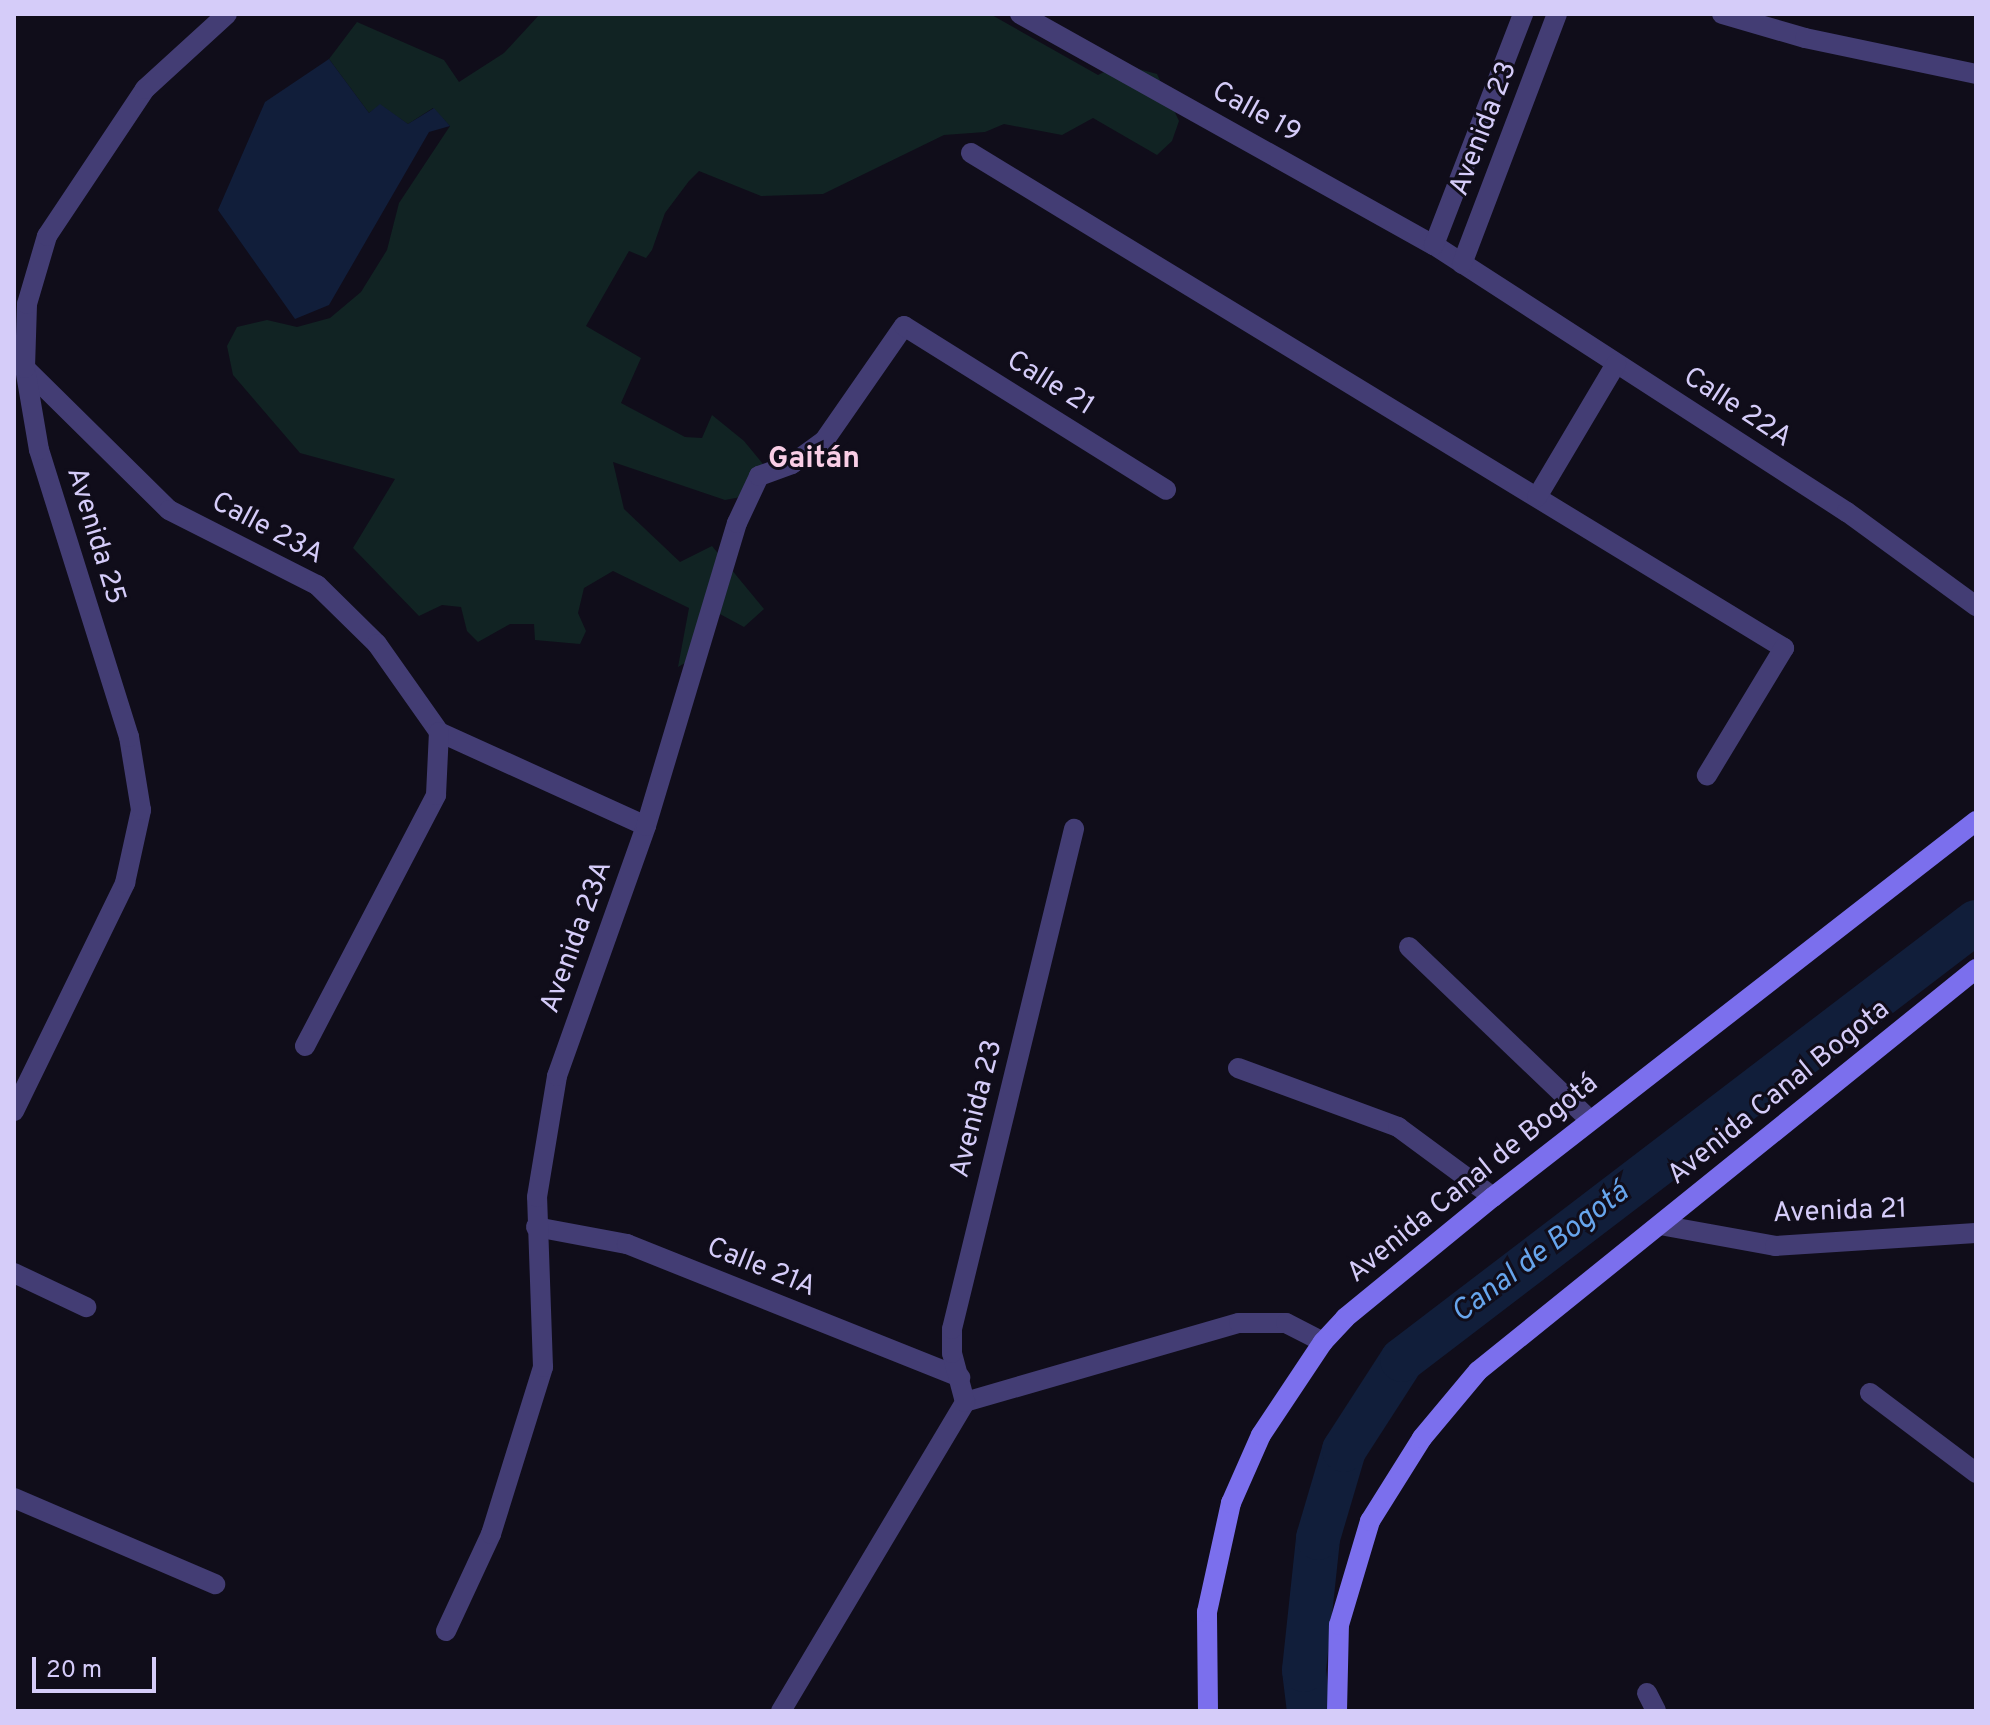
<!DOCTYPE html>
<meta charset="utf-8">
<style>
body{margin:0}
#map{position:relative;width:1990px;height:1725px;overflow:hidden;background:#100d1a;font-family:Overpass,sans-serif}
div>[style]{position:absolute}
.green>*{inset:0;background:#112323}
.water>*{inset:0;background:#111e3a}
.canal>*{height:44px;margin:-22px;padding:0 22px;transform-origin:22px;border-radius:22px;background:#111e3a}
.minor>*{height:20px;margin:-10px;padding:0 10px;transform-origin:10px;border-radius:10px;background:#433d74}
.secondary>*{height:20px;margin:-10px;padding:0 10px;transform-origin:10px;border-radius:10px;background:#7b6fed}
span{translate:-50% -50%;white-space:nowrap;text-align:center;line-height:1.15;-webkit-text-stroke:6px #100d1a;paint-order:stroke}
.street-label{font-size:28px;color:#d5ccf9}
.neighbourhood-label{font-size:30px;color:#f9cee6;font-weight:700}
.water-label{font-size:30px;color:#67a5ec;font-style:italic}
.frame{position:absolute;inset:0;border:16px solid #d5ccf9;pointer-events:none}
.scale{position:absolute;left:32px;top:1657px;width:124px;height:36px;box-sizing:border-box;border:4px solid #d5ccf9;border-top:0;padding-left:10px;font-size:24px;line-height:28px;white-space:nowrap;color:#d5ccf9;-webkit-text-stroke:6px #100d1a;paint-order:stroke}
</style>
<div id="map">
<div class="green">
<div style="clip-path:polygon(540px 14px,990px 14px,1098px 75px,1120px 64px,1157px 74px,1179px 121px,1172px 141px,1157px 155px,1093px 118px,1062px 135px,1004px 124px,985px 132px,944px 135px,823px 194px,761px 196px,699px 171px,689px 181px,665px 213px,652px 250px,646px 258px,629px 251px,586px 326px,641px 358px,621px 403px,685px 437px,702px 438px,712px 415px,744px 441px,763px 464px,746px 496px,725px 500px,613px 462px,624px 509px,680px 562px,712px 546px,764px 609px,744px 627px,718px 613px,702px 653px,678px 667px,689px 608px,613px 571px,584px 588px,578px 613px,586px 631px,580px 644px,535px 640px,534px 624px,510px 624px,478px 642px,467px 631px,461px 607px,442px 605px,419px 616px,353px 548px,395px 479px,300px 453px,233px 375px,227px 346px,237px 327px,267px 320px,297px 327px,330px 318px,361px 292px,387px 250px,399px 203px,450px 126px,433px 108px,408px 124px,380px 105px,369px 113px,329px 59px,357px 22px,444px 60px,459px 82px,504px 53px)"></div>
</div>
<div class="water">
<div style="clip-path:polygon(329px 59px,369px 113px,380px 104px,408px 124px,434px 108px,450px 126px,429px 132px,329px 305px,295px 319px,218px 210px,265px 102px)"></div>
</div>
<div class="canal">
<div style="left:1309px;top:1711px;width:41px;rotate:-97deg"></div>
<div style="left:1304px;top:1670px;width:133px;rotate:-83.9deg"></div>
<div style="left:1318px;top:1538px;width:92px;rotate:-73.5deg"></div>
<div style="left:1344px;top:1450px;width:107px;rotate:-57.2deg"></div>
<div style="left:1402px;top:1360px;width:722px;rotate:-37.35deg"></div>
</div>
<div class="minor">
<div style="left:1020px;top:14px;width:474px;rotate:29.2deg"></div>
<div style="left:1434px;top:245px;width:492px;rotate:32.9deg"></div>
<div style="left:1847px;top:512px;width:160px;rotate:36.1deg"></div>
<div style="left:1722px;top:14px;width:86px;rotate:16.1deg"></div>
<div style="left:1805px;top:38px;width:175px;rotate:11.9deg"></div>
<div style="left:971px;top:153px;width:952px;rotate:31.34deg"></div>
<div style="left:1784px;top:648px;width:149px;rotate:121.2deg"></div>
<div style="left:1434px;top:245px;width:248px;rotate:-68.9deg"></div>
<div style="left:1462px;top:264px;width:267px;rotate:-69.2deg"></div>
<div style="left:25px;top:368px;width:202px;rotate:44.6deg"></div>
<div style="left:169px;top:510px;width:166px;rotate:26.9deg"></div>
<div style="left:317px;top:585px;width:84px;rotate:44.5deg"></div>
<div style="left:377px;top:644px;width:108px;rotate:54.8deg"></div>
<div style="left:439px;top:732px;width:227px;rotate:24.4deg"></div>
<div style="left:1537px;top:497px;width:155px;rotate:-59.3deg"></div>
<div style="left:1409px;top:947px;width:250px;rotate:43.7deg"></div>
<div style="left:305px;top:1046px;width:283px;rotate:-62.4deg"></div>
<div style="left:436px;top:795px;width:63px;rotate:-87.3deg"></div>
<div style="left:1238px;top:1068px;width:171px;rotate:20.2deg"></div>
<div style="left:1398px;top:1127px;width:118px;rotate:36.4deg"></div>
<div style="left:14px;top:1111px;width:254px;rotate:-64deg"></div>
<div style="left:125px;top:883px;width:75px;rotate:-77.6deg"></div>
<div style="left:141px;top:810px;width:74px;rotate:-99.3deg"></div>
<div style="left:129px;top:737px;width:301px;rotate:-107.4deg"></div>
<div style="left:39px;top:450px;width:83px;rotate:-99.7deg"></div>
<div style="left:25px;top:368px;width:64px;rotate:-88.2deg"></div>
<div style="left:27px;top:304px;width:71px;rotate:-73.6deg"></div>
<div style="left:47px;top:236px;width:177px;rotate:-56.3deg"></div>
<div style="left:145px;top:89px;width:111px;rotate:-42.4deg"></div>
<div style="left:1660px;top:1225px;width:117px;rotate:10.3deg"></div>
<div style="left:1775px;top:1246px;width:201px;rotate:-3.7deg"></div>
<div style="left:536px;top:1227px;width:93px;rotate:10.6deg"></div>
<div style="left:627px;top:1244px;width:359px;rotate:21.8deg"></div>
<div style="left:14px;top:1273px;width:80px;rotate:25.3deg"></div>
<div style="left:1870px;top:1393px;width:133px;rotate:37deg"></div>
<div style="left:965px;top:1402px;width:285px;rotate:-16.1deg"></div>
<div style="left:1239px;top:1323px;width:47px"></div>
<div style="left:1286px;top:1323px;width:42px;rotate:27.2deg"></div>
<div style="left:14px;top:1498px;width:219px;rotate:23.2deg"></div>
<div style="left:446px;top:1631px;width:107px;rotate:-65.1deg"></div>
<div style="left:491px;top:1534px;width:175px;rotate:-72.7deg"></div>
<div style="left:543px;top:1367px;width:170px;rotate:-92deg"></div>
<div style="left:537px;top:1197px;width:123px;rotate:-80.6deg"></div>
<div style="left:557px;top:1076px;width:265px;rotate:-70.4deg"></div>
<div style="left:646px;top:826px;width:316px;rotate:-73.3deg"></div>
<div style="left:737px;top:523px;width:52px;rotate:-64.9deg"></div>
<div style="left:759px;top:476px;width:35px;rotate:-20deg"></div>
<div style="left:792px;top:464px;width:39px;rotate:-36deg"></div>
<div style="left:824px;top:441px;width:140px;rotate:-55.2deg"></div>
<div style="left:904px;top:326px;width:309px;rotate:32deg"></div>
<div style="left:1647px;top:1693px;width:20px;rotate:63deg"></div>
<div style="left:781px;top:1711px;width:360px;rotate:-59.2deg"></div>
<div style="left:965px;top:1402px;width:51px;rotate:-104.9deg"></div>
<div style="left:952px;top:1353px;width:24px;rotate:-90deg"></div>
<div style="left:952px;top:1329px;width:515px;rotate:-76.29deg"></div>
</div>
<div class="secondary">
<div style="left:1208px;top:1711px;width:99px;rotate:-90.6deg"></div>
<div style="left:1207px;top:1612px;width:112px;rotate:-77.6deg"></div>
<div style="left:1231px;top:1503px;width:74px;rotate:-66.2deg"></div>
<div style="left:1261px;top:1435px;width:112px;rotate:-56.3deg"></div>
<div style="left:1323px;top:1342px;width:33px;rotate:-47deg"></div>
<div style="left:1345px;top:1318px;width:191px;rotate:-39.3deg"></div>
<div style="left:1493px;top:1197px;width:612px;rotate:-37.9deg"></div>
<div style="left:1337px;top:1711px;width:86px;rotate:-88.7deg"></div>
<div style="left:1339px;top:1625px;width:109px;rotate:-73.4deg"></div>
<div style="left:1370px;top:1521px;width:98px;rotate:-57.9deg"></div>
<div style="left:1422px;top:1438px;width:87px;rotate:-50.1deg"></div>
<div style="left:1478px;top:1371px;width:640px;rotate:-38.91deg"></div>
</div>
<div class="street-label">
<span style="left:1256px;top:113px;rotate:29deg">Calle 19</span>
<span style="left:1484px;top:129px;rotate:-69deg">Avenida 23</span>
<span style="left:1050px;top:384px;rotate:32deg">Calle 21</span>
<span style="left:1737px;top:408px;rotate:33deg">Calle 22A</span>
<span style="left:267px;top:529px;rotate:28deg">Calle 23A</span>
<span style="left:95px;top:536px;rotate:73deg">Avenida 25</span>
<span style="left:577px;top:937px;rotate:-70deg">Avenida 23A</span>
<span style="left:1779px;top:1093px;rotate:-39deg">Avenida Canal Bogota</span>
<span style="left:977px;top:1109px;rotate:-76deg">Avenida 23</span>
<span style="left:1473px;top:1179px;rotate:-39deg">Avenida Canal de Bogotá</span>
<span style="left:1840px;top:1212px;rotate:-2deg">Avenida 21</span>
<span style="left:761px;top:1268px;rotate:22deg">Calle 21A</span>
</div>
<div class="neighbourhood-label">
<span style="left:814px;top:460px">Gaitán</span>
</div>
<div class="water-label">
<span style="left:1541px;top:1254px;rotate:-37deg">Canal de Bogotá</span>
</div>
<div class="frame"></div>
<div class="scale">20 m</div>
</div>
